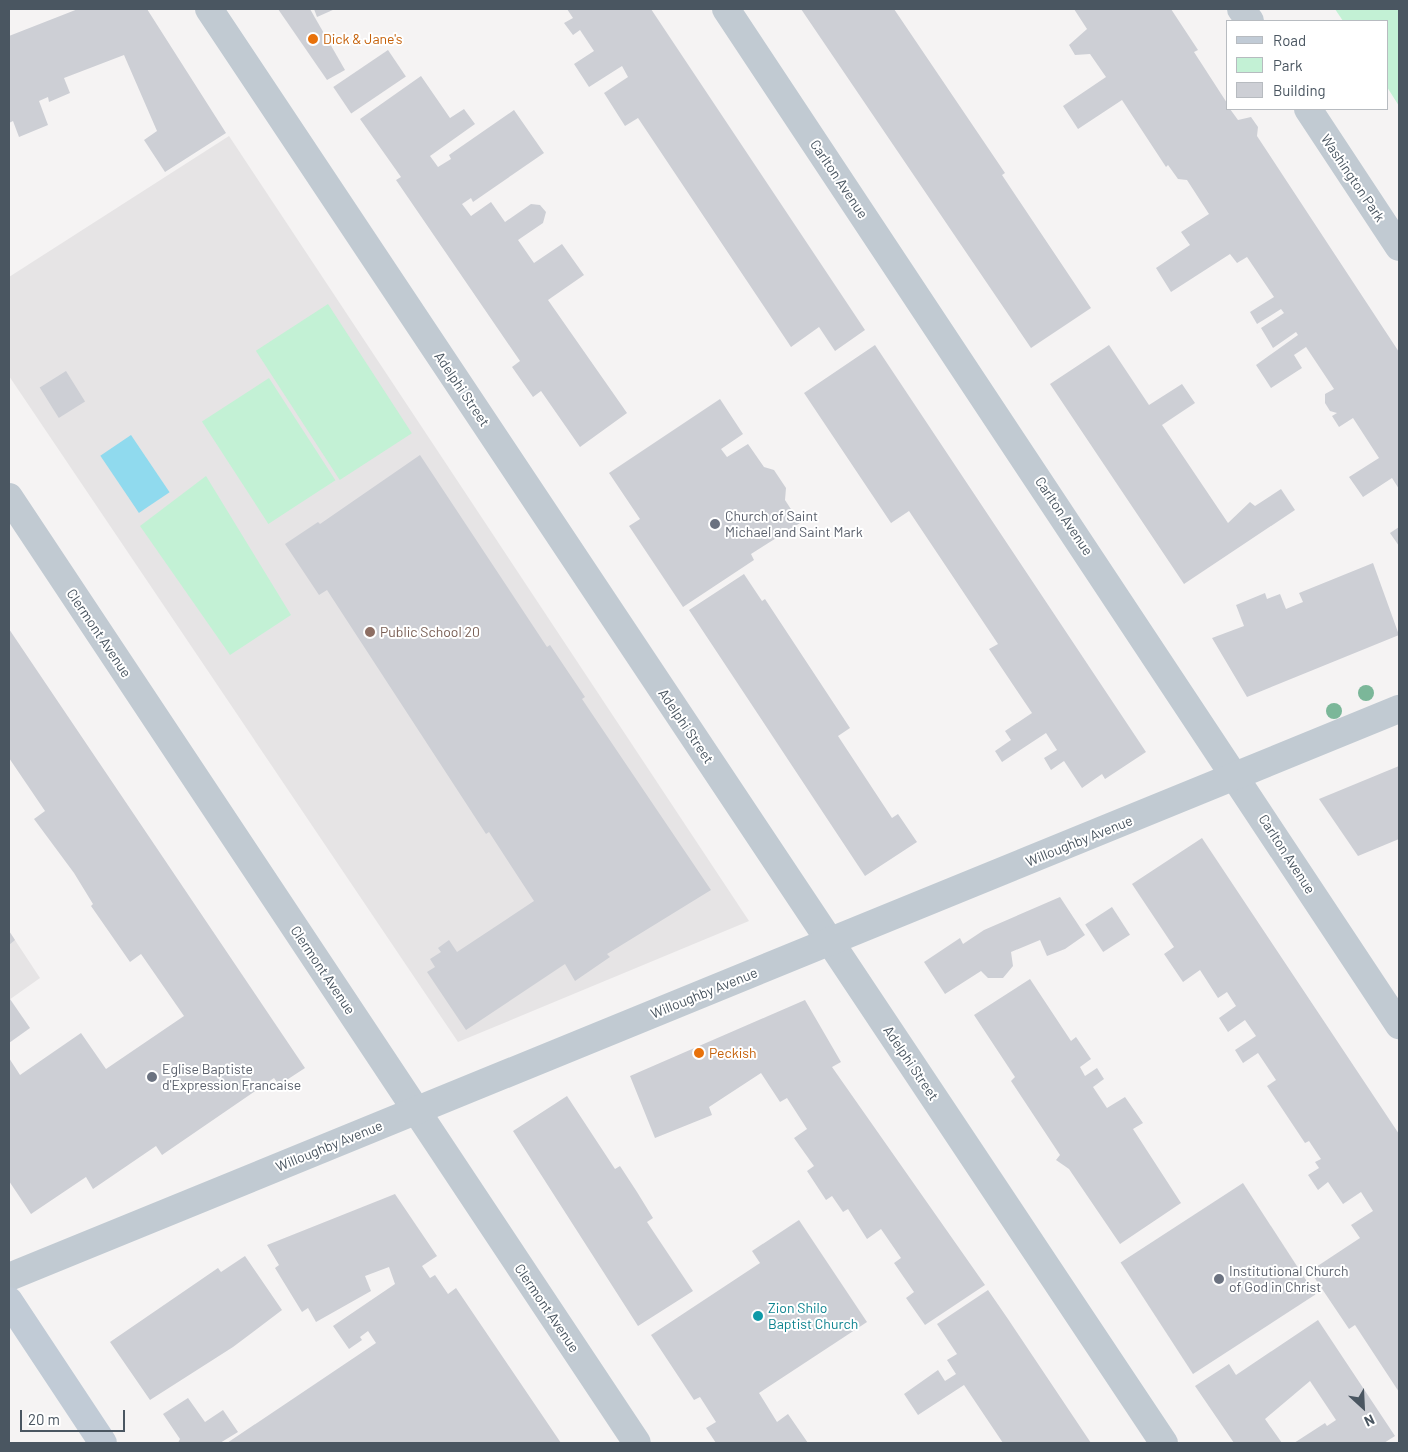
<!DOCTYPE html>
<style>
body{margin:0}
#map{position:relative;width:1408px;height:1452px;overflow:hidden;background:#f5f3f3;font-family:Barlow,sans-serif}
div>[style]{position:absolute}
.education>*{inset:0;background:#e6e4e5}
.green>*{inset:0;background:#c3f1d5;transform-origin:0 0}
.water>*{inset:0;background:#90daee;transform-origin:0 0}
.building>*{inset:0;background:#cdcfd5;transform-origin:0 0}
.street>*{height:28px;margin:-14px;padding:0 14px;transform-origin:14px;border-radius:14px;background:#c1cad2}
.secondary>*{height:28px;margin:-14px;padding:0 14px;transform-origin:14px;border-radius:14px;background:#c1cbd6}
.trees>*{width:16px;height:16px;margin:-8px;border-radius:50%;background:#7bb799}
.dots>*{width:14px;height:14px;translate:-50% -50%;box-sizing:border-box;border:2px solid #fff;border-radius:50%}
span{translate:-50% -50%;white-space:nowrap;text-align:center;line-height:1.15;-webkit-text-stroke:4px #fff;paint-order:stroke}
.food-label{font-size:14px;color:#c56008}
.left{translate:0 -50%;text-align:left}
.street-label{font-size:14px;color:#4a5661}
.worship-label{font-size:14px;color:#5b616d}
.education-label{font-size:14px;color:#785e54}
.culture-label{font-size:14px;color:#0d838f}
.frame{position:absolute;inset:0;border:10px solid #4a5661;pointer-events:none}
.legend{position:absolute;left:1226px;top:20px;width:162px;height:90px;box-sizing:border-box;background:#fff;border:1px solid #b7bbc0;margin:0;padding:6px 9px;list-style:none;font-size:15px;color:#4a5661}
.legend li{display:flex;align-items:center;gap:10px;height:25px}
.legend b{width:25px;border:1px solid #b7bbc0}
.north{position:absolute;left:1338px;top:1382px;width:50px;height:50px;-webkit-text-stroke:4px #fff;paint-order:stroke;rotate:155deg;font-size:14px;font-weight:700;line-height:20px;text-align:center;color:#4a5661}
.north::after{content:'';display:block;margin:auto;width:18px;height:22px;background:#4a5661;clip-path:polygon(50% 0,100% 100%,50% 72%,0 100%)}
.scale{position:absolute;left:20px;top:1410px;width:105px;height:22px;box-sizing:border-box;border:2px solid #4a5661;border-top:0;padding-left:6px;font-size:15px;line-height:18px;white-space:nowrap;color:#4a5661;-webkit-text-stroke:4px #fff;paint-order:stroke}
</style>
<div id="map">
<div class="education">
<div style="clip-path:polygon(229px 136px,749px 921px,458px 1042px,9px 376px,9px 277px)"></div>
<div style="clip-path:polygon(9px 931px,40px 978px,9px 1000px)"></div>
</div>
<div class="green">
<div style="clip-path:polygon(1335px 9px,1399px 9px,1399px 106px,1387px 87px,1387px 21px,1343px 21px)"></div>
<div style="left:328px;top:304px;width:154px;height:86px;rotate:57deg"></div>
<div style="left:269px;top:378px;width:122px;height:80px;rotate:57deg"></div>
<div style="clip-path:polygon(206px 476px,291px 615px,230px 655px,140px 526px)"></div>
</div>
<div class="water">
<div style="left:131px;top:435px;width:69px;height:37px;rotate:56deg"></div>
</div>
<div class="building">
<div style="clip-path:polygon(78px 9px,147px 9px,226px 133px,165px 172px,144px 140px,157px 131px,124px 55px,64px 78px,70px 93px,49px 102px,48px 97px,39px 101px,48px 125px,19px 137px,13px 121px,9px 123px,9px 36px)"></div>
<div style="clip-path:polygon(278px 9px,310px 9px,345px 70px,327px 80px)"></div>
<div style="clip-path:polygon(314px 9px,335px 9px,317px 17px)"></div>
<div style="clip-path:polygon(567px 9px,651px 9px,865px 330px,835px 351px,819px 327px,791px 347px,638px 118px,625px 126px,604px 93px,628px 77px,622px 66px,589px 87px,574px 64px,594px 51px,580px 30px,573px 35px,564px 23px,573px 18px)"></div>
<div style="clip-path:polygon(801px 9px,894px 9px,1005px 173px,1002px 175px,1091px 308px,1031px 348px)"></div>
<div style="clip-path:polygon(1074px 9px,1171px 9px,1198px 50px,1194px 52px,1227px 103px,1227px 109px,1230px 109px,1238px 120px,1251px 117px,1258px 127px,1257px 136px,1399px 352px,1399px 489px,1392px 478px,1363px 497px,1349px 477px,1379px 458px,1353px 418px,1339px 427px,1332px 416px,1337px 413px,1330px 411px,1325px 403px,1325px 394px,1334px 389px,1306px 347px,1294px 355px,1302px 368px,1271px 388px,1256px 365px,1298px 335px,1296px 332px,1273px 348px,1261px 328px,1284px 313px,1281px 309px,1257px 324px,1250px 312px,1274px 297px,1247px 257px,1237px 263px,1230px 254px,1171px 292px,1156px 268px,1190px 245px,1181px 232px,1209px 214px,1187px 180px,1178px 179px,1168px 165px,1166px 167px,1122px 100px,1078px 129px,1063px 106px,1106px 77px,1090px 54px,1075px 55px,1069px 45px,1087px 29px)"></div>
<div style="left:388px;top:50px;width:32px;height:66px;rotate:56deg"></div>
<div style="clip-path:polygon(421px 76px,450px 118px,464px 109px,475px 124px,430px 156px,438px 167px,451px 159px,449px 155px,514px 110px,544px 153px,473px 202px,471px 198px,462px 204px,471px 216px,491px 202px,505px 222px,531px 204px,540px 205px,546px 212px,543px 223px,518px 240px,534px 263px,562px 244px,584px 275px,548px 300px,627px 413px,580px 447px,541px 391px,533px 397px,512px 367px,520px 361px,396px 180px,401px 177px,360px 119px)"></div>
<div style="clip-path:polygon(875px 345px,1146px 752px,1105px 779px,1102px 774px,1082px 788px,1064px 761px,1051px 770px,1044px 758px,1057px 750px,1046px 733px,1002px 762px,995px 751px,1011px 740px,1005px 731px,1032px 713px,989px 649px,998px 644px,909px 511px,891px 523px,804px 393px)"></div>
<div style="clip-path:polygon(1109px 345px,1149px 405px,1182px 384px,1195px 403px,1162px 425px,1228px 523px,1250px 502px,1255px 506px,1281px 489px,1295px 510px,1184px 584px,1050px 384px)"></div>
<div style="left:66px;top:371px;width:36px;height:31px;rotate:58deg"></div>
<div style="clip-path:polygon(720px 399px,743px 434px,721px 449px,727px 457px,748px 444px,764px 467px,774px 470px,786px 488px,785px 500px,800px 523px,751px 554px,754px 560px,683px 607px,629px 526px,640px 519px,609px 473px)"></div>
<div style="clip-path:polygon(420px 455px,547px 647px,550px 645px,585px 697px,582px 699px,711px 890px,607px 954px,610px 957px,575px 981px,565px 964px,466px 1030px,427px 972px,435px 967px,430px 959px,441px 952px,438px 948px,449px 940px,457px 952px,534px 901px,489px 832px,486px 834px,327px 590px,319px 595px,285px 544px,318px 522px,320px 524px)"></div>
<div style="clip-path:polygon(1399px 527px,1399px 546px,1390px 533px)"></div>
<div style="clip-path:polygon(1373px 563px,1399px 635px,1247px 697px,1212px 638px,1244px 626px,1236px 605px,1265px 593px,1267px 599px,1280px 594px,1286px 609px,1303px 602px,1299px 593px)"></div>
<div style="clip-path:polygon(744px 574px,762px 601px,765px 599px,850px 728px,838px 736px,892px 818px,898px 814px,917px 842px,865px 876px,689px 610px)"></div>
<div style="clip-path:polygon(9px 629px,305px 1068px,279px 1085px,274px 1078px,162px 1155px,156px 1146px,93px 1189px,86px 1177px,31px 1214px,9px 1181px,9px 1058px,20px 1075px,81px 1033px,106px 1069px,184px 1016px,141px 954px,130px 962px,91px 906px,93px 904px,74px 873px,34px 819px,45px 811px,9px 758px)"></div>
<div style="clip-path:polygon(1399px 766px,1399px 839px,1358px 856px,1319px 799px)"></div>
<div style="clip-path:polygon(1202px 838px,1399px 1134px,1399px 1392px,1355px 1325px,1349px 1329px,1310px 1271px,1360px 1238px,1351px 1225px,1373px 1211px,1361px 1192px,1343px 1204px,1328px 1182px,1318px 1190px,1308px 1175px,1319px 1168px,1315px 1162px,1321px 1159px,1309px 1141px,1305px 1143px,1267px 1086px,1276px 1080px,1258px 1053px,1243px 1063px,1235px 1050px,1256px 1036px,1245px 1020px,1228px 1032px,1219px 1018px,1236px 1006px,1227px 992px,1218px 998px,1200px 970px,1183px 982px,1164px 954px,1174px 947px,1132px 884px)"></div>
<div style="clip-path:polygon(1060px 897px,1085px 935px,1065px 949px,1047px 956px,1040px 940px,1011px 952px,1013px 966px,1003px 978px,988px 978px,981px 971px,945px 994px,924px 962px,960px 938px,963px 944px,984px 930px)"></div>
<div style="left:1112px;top:907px;width:33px;height:32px;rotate:57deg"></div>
<div style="clip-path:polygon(9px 931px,15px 940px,9px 945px)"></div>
<div style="clip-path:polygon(1030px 979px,1071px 1041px,1076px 1037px,1091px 1059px,1080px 1067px,1085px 1076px,1097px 1068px,1104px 1079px,1093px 1087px,1107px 1108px,1125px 1097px,1143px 1123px,1133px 1129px,1181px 1203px,1120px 1244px,1069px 1169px,1056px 1160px,1060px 1155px,1011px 1081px,1015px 1077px,974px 1015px)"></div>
<div style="clip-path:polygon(10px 999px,30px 1028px,9px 1043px,9px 1000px)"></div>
<div style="clip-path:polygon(805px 1000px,841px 1062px,832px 1067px,985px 1285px,925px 1325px,906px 1298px,914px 1292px,894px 1263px,901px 1258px,881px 1229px,867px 1239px,848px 1209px,843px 1212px,832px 1196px,826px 1200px,807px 1171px,814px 1166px,794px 1138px,807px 1129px,787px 1098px,780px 1102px,761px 1073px,709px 1107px,712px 1115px,655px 1138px,630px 1076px)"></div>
<div style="clip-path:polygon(567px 1096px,615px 1169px,620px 1166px,637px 1192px,653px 1218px,647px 1222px,693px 1291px,638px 1326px,513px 1131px)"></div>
<div style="left:1243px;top:1183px;width:133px;height:146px;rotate:57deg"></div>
<div style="clip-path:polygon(395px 1194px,437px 1256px,422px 1266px,430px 1278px,435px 1275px,448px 1294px,456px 1288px,561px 1443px,227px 1443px,376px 1343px,368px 1331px,360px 1337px,362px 1340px,349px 1349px,333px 1326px,395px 1284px,389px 1267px,365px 1276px,371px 1291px,316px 1322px,308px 1308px,302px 1312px,275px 1268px,279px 1265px,267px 1245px)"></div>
<div style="clip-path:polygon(799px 1220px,867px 1322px,759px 1393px,777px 1422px,788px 1414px,808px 1443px,716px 1443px,706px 1428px,716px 1422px,700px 1397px,694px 1400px,651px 1335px,760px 1263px,752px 1251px)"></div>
<div style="clip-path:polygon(245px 1256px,282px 1310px,233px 1347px,150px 1400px,110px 1342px,218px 1268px,221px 1272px)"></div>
<div style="clip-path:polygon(988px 1290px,1008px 1319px,1091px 1443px,1003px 1443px,964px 1385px,918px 1415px,904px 1394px,938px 1370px,945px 1381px,956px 1374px,947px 1360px,957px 1354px,937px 1324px)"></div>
<div style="clip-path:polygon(1318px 1320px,1395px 1436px,1384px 1443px,1294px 1443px,1325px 1423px,1327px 1426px,1336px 1420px,1310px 1381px,1265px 1419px,1282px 1443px,1234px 1443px,1195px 1386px,1229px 1364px,1236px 1375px)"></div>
<div style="clip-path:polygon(188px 1398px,205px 1422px,223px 1410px,238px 1432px,220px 1443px,178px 1443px,180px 1439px,163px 1414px)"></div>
</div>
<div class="street">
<div style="left:209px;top:9px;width:1723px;rotate:56.34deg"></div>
<div style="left:726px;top:9px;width:1219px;rotate:56.48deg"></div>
<div style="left:1241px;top:9px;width:15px;rotate:53deg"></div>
<div style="left:1308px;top:109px;width:165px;rotate:56.6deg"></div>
<div style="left:9px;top:497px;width:1135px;rotate:56.42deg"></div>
<div style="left:9px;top:1277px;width:1502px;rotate:-22.23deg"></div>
</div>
<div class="secondary">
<div style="left:9px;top:1301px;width:170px;rotate:56.5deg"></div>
</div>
<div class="trees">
<div style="left:1366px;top:693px"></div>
<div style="left:1334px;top:711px"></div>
</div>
<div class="dots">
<div style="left:313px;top:39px;background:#e8710a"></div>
<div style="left:715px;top:524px;background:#6b7280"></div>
<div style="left:370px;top:632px;background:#8d6e63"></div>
<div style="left:699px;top:1053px;background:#e8710a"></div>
<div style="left:152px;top:1077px;background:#6b7280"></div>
<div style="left:1219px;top:1279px;background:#6b7280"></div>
<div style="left:758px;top:1316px;background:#0f9aa8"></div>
</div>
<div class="food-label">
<span class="left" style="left:323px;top:39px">Dick &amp; Jane's</span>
<span class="left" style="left:709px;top:1053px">Peckish</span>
</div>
<div class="street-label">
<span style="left:1353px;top:178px;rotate:56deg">Washington Park</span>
<span style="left:839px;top:179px;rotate:56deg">Carlton Avenue</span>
<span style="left:462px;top:389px;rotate:56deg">Adelphi Street</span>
<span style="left:1064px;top:516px;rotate:56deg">Carlton Avenue</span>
<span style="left:99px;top:633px;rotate:56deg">Clermont Avenue</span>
<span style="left:686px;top:726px;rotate:56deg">Adelphi Street</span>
<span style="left:1079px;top:841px;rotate:-22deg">Willoughby Avenue</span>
<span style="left:1287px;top:854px;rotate:57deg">Carlton Avenue</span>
<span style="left:323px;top:970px;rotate:56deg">Clermont Avenue</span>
<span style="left:704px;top:993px;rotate:-22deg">Willoughby Avenue</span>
<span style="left:911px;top:1063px;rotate:56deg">Adelphi Street</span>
<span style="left:329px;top:1146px;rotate:-22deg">Willoughby Avenue</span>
<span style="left:547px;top:1308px;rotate:56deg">Clermont Avenue</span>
</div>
<div class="worship-label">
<span class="left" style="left:725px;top:524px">Church of Saint<br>Michael and Saint Mark</span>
<span class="left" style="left:162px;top:1077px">Eglise Baptiste<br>d'Expression Francaise</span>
<span class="left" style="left:1229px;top:1279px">Institutional Church<br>of God in Christ</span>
</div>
<div class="education-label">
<span class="left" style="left:380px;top:632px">Public School 20</span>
</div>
<div class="culture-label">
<span class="left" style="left:768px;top:1316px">Zion Shilo<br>Baptist Church</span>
</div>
<div class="frame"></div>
<ul class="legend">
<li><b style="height:6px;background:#c1cbd6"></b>Road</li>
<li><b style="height:14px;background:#c3f1d5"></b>Park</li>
<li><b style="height:14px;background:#cdcfd5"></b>Building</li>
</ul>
<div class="north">N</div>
<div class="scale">20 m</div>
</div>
